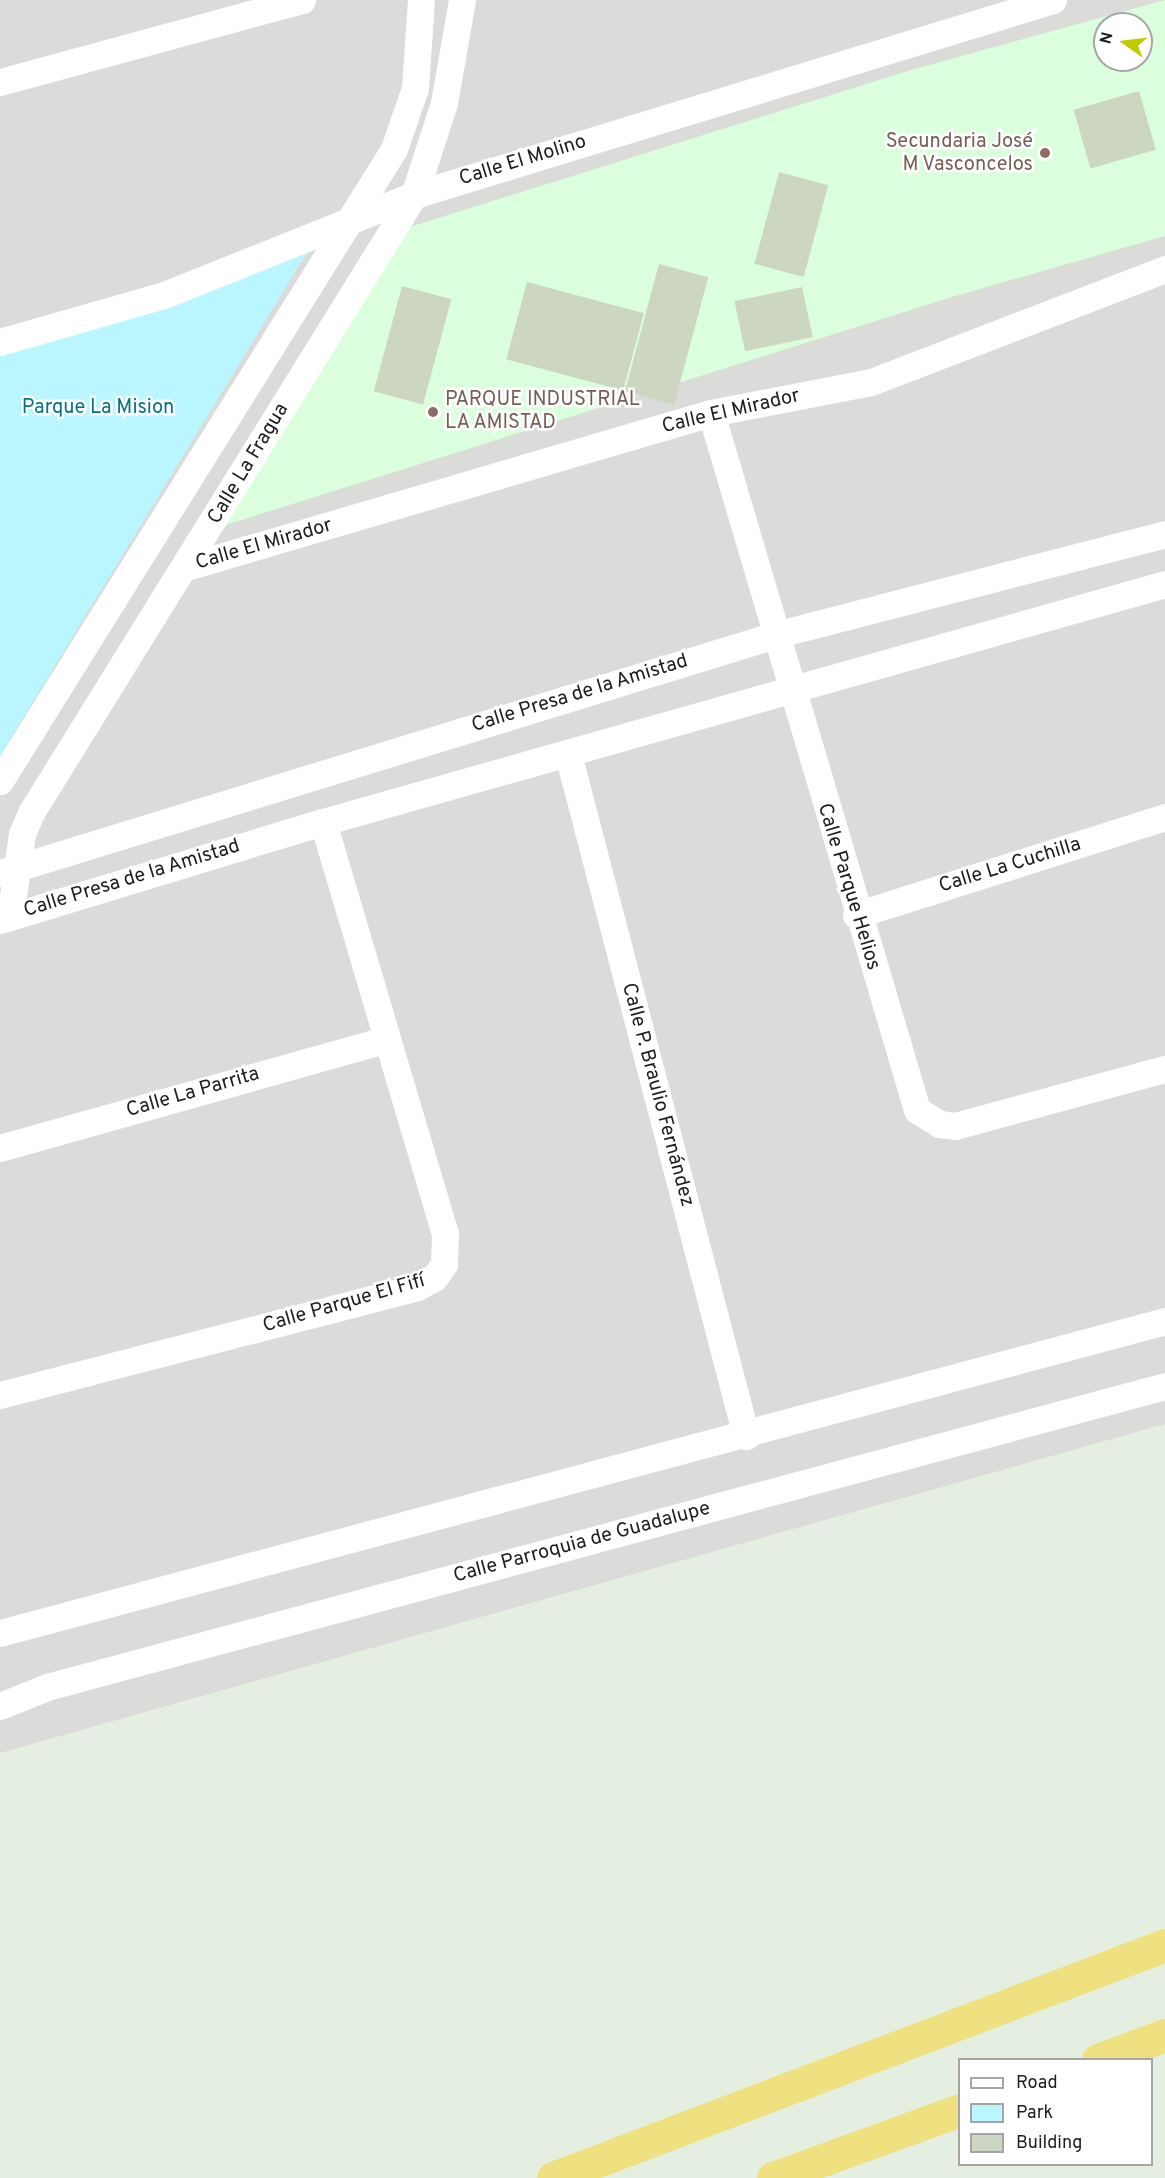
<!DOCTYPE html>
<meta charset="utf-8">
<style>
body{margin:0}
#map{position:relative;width:1165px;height:2178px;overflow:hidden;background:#e5efe1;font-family:Overpass,sans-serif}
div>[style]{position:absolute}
.residential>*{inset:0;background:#dbdbda}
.education>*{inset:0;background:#dbffdc}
.park>*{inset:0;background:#b9f6ff}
.building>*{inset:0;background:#ccd6c1;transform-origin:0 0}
.street>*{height:27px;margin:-13.5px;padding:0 13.5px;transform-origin:13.5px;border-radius:13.5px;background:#fff}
.highway>*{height:33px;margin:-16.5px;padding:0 16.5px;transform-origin:16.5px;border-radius:16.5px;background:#efe080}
.dots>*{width:16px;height:16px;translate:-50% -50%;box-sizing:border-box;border:3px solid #fff;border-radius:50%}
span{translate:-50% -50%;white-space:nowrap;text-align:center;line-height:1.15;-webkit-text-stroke:5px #fff;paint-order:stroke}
.education-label{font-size:20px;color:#785e54}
.right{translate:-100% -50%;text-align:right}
.left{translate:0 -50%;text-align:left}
.street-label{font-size:20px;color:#1d1d1d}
.park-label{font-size:20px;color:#007485}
.legend{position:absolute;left:958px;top:2058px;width:195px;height:108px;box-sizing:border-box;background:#fff;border:2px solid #a5a5a5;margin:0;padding:8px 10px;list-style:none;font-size:18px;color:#1d1d1d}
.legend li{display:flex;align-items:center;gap:12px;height:30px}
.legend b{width:30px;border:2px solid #a5a5a5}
.north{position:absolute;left:1093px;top:12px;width:60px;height:60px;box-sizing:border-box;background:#fff;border:2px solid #a5a5a5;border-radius:50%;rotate:284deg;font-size:16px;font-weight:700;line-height:24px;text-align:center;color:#1d1d1d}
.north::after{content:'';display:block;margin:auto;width:21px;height:27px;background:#c0ca00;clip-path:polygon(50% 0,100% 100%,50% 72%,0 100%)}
</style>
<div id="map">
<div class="residential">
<div style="clip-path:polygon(evenodd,0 0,1165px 0,1165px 1424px,0 1753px,0 0,1105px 24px,1141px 24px,1141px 60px,1105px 60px,1105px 24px)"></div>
</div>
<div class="education">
<div style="clip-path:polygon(evenodd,1165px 0,1165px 236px,952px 297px,216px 528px,381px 236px,911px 70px,1165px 0,1105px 24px,1141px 24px,1141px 60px,1105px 60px,1105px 24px)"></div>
</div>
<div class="park">
<div style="clip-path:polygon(308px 251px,0 756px,0 332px)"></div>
</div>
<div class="building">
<div style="left:1139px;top:91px;width:61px;height:68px;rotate:74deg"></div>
<div style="left:779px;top:172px;width:51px;height:95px;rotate:15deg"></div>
<div style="left:659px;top:264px;width:51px;height:132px;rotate:15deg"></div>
<div style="left:527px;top:282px;width:121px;height:80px;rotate:15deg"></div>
<div style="left:402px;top:286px;width:51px;height:109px;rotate:15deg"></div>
<div style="left:802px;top:287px;width:51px;height:69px;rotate:78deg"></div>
</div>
<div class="street">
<div style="left:0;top:82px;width:313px;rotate:-15.2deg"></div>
<div style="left:0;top:342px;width:171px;rotate:-16deg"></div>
<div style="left:164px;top:295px;width:269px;rotate:-21.8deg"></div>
<div style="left:414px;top:195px;width:668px;rotate:-16.97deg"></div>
<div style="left:711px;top:413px;width:727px;rotate:73.53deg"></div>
<div style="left:917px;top:1110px;width:26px;rotate:32deg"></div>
<div style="left:939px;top:1124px;width:16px;rotate:7deg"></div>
<div style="left:955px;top:1126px;width:218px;rotate:-15.2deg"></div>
<div style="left:186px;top:567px;width:547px;rotate:-16.35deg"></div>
<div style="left:711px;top:413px;width:163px;rotate:-11deg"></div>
<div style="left:871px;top:382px;width:315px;rotate:-21deg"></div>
<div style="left:568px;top:754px;width:705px;rotate:75.37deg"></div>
<div style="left:0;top:781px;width:745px;rotate:-58.06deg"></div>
<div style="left:394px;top:149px;width:65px;rotate:-71deg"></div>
<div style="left:415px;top:88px;width:88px;rotate:-86.1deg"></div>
<div style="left:0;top:873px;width:811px;rotate:-17.07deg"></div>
<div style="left:775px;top:635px;width:403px;rotate:-14.5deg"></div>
<div style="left:856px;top:915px;width:324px;rotate:-17.6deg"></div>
<div style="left:10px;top:917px;width:84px;rotate:-81.8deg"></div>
<div style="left:22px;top:834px;width:25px;rotate:-67deg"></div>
<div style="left:32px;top:811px;width:725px;rotate:-58.2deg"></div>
<div style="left:414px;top:195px;width:97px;rotate:-71.9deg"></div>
<div style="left:444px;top:103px;width:105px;rotate:-80.1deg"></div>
<div style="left:0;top:920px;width:338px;rotate:-16.9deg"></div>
<div style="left:323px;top:822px;width:875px;rotate:-15.78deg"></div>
<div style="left:0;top:1148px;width:402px;rotate:-15.7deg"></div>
<div style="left:0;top:1395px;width:431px;rotate:-14.5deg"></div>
<div style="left:417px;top:1287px;width:19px;rotate:-28deg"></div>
<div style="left:434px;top:1278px;width:17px;rotate:-54deg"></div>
<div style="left:444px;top:1264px;width:30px;rotate:-88deg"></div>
<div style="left:445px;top:1234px;width:430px;rotate:-106.5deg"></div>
<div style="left:0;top:1633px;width:1206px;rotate:-14.99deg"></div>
<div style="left:0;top:1706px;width:51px;rotate:-22deg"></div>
<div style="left:47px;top:1687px;width:1158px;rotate:-15.07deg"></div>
</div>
<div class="highway">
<div style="left:1098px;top:2060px;width:72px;rotate:-20.5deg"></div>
<div style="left:553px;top:2178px;width:655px;rotate:-20.84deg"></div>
<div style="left:773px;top:2178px;width:199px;rotate:-20deg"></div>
</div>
<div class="dots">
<div style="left:1045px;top:153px;background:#8d6e63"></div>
<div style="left:433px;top:412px;background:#8d6e63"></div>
</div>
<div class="education-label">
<span class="right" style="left:1033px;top:154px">Secundaria José<br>M Vasconcelos</span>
<span class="left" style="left:445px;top:412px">PARQUE INDUSTRIAL<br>LA AMISTAD</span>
</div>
<div class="street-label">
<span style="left:523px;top:161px;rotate:-17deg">Calle El Molino</span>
<span style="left:731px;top:412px;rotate:-13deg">Calle El Mirador</span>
<span style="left:249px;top:464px;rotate:-59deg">Calle La Fragua</span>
<span style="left:264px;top:545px;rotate:-16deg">Calle El Mirador</span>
<span style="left:580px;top:694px;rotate:-17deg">Calle Presa de la Amistad</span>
<span style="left:1010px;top:866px;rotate:-17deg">Calle La Cuchilla</span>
<span style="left:132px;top:879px;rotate:-17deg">Calle Presa de la Amistad</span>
<span style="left:848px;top:887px;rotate:73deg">Calle Parque Helios</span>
<span style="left:193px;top:1093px;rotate:-16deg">Calle La Parrita</span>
<span style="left:657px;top:1095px;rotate:75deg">Calle P. Braulio Fernández</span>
<span style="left:344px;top:1304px;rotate:-16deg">Calle Parque El Fifí</span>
<span style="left:582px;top:1543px;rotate:-15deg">Calle Parroquia de Guadalupe</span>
</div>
<div class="park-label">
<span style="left:98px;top:408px">Parque La Mision</span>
</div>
<ul class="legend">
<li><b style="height:8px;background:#fff"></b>Road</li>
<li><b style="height:16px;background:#b9f6ff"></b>Park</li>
<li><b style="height:16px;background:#ccd6c1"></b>Building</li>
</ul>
<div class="north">N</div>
</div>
